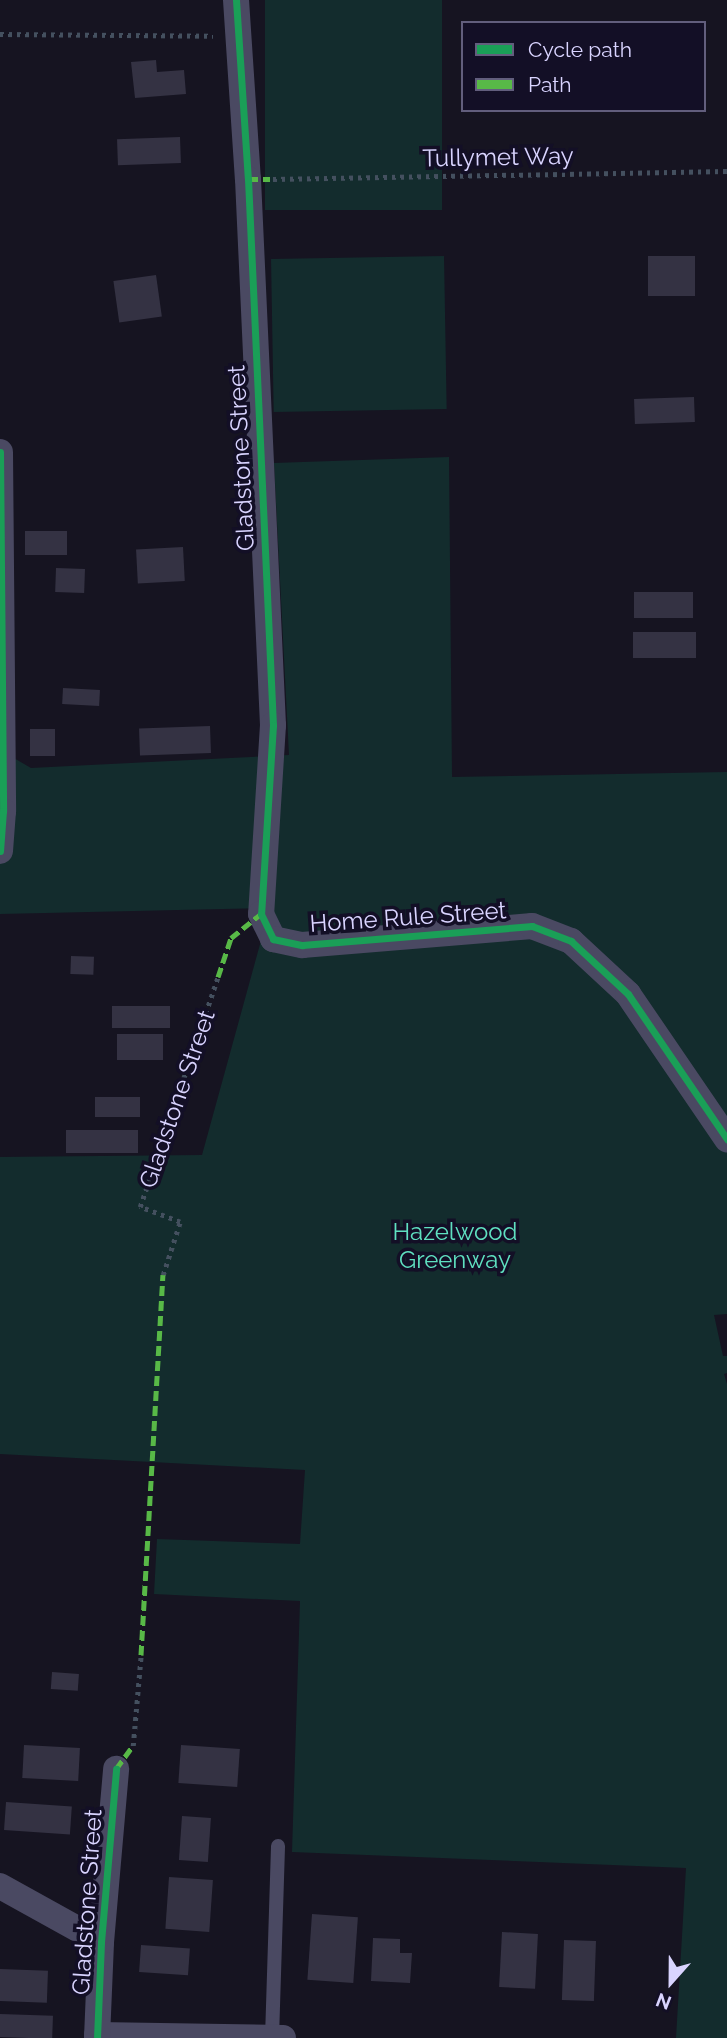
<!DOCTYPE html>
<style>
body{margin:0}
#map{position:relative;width:727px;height:2038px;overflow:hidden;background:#161421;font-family:Raleway,sans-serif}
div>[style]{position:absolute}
.green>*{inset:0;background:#132c2d;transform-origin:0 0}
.building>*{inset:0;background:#343243;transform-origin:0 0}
.path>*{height:4.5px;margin-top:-2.25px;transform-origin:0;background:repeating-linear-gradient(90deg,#44505f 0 3.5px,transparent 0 8.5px)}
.lane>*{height:14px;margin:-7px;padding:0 7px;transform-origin:7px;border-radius:7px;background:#4a4962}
.street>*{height:26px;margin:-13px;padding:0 13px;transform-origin:13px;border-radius:13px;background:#4a4962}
.quiet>*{height:5px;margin-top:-2.5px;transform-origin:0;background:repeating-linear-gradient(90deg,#58b947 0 10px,transparent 0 15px)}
.cycleway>*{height:7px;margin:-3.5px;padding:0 3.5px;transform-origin:3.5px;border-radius:3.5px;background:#1a9f57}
span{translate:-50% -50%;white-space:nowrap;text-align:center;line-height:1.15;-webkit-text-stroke:7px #130f26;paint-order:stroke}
.street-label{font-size:24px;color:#d9d4ff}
.park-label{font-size:24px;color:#5fe0c0}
.legend{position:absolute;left:461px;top:21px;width:245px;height:91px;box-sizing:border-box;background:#130f26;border:2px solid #625e7d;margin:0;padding:9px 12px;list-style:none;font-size:21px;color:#d9d4ff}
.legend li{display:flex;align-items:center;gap:14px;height:35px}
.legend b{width:35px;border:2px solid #625e7d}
.north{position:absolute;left:636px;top:1947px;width:70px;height:70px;-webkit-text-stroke:5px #130f26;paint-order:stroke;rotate:201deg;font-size:19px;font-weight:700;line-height:28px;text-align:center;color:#d9d4ff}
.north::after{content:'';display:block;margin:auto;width:24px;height:32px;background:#d9d4ff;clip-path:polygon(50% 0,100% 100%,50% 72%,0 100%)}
</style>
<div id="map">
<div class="green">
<div style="left:265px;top:0;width:177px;height:210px"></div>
<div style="left:444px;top:256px;width:153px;height:173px;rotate:89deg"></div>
<div style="clip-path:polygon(449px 457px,452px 777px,727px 772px,727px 1314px,714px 1315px,723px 1356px,727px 1356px,727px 1373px,724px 1374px,727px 1384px,727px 2038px,676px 2038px,686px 1868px,292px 1852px,300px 1601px,154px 1594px,157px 1539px,300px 1544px,305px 1470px,0 1454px,0 1157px,202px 1155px,270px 908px,0 914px,0 750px,31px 768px,289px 755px,274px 463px)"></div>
</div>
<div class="building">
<div style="clip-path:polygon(156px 60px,157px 72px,184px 70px,186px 94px,135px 98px,131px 62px)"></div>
<div style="left:180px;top:137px;width:26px;height:63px;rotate:88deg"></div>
<div style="left:648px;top:256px;width:47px;height:40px"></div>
<div style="left:156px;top:275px;width:42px;height:43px;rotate:82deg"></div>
<div style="left:694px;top:397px;width:25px;height:60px;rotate:88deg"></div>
<div style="left:67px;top:531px;width:24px;height:42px;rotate:90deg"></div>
<div style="left:183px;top:547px;width:34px;height:47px;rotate:87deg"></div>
<div style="left:56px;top:568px;width:29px;height:24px;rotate:2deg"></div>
<div style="left:693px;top:592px;width:26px;height:59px;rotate:90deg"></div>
<div style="left:696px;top:632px;width:26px;height:63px;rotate:90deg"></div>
<div style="left:63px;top:688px;width:37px;height:16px;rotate:3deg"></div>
<div style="left:210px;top:726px;width:27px;height:71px;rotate:88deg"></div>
<div style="left:55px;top:729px;width:27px;height:25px;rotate:90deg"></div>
<div style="left:71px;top:956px;width:23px;height:18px;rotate:2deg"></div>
<div style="left:170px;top:1006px;width:22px;height:58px;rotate:90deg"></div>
<div style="left:163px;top:1034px;width:26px;height:46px;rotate:90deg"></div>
<div style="left:140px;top:1097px;width:20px;height:45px;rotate:90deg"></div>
<div style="left:138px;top:1130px;width:23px;height:72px;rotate:90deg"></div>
<div style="left:52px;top:1672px;width:27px;height:17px;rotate:4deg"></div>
<div style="left:24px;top:1745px;width:56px;height:33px;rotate:3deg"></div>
<div style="left:181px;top:1745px;width:59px;height:38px;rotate:4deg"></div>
<div style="left:6px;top:1802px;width:66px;height:28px;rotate:4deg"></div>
<div style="left:182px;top:1816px;width:29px;height:44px;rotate:4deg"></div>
<div style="left:169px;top:1877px;width:44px;height:52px;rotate:4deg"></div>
<div style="left:312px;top:1914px;width:46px;height:66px;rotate:4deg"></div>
<div style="left:502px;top:1932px;width:36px;height:55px;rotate:3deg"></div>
<div style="clip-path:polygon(373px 1938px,400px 1939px,400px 1953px,412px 1953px,410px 1983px,371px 1981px)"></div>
<div style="left:564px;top:1940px;width:32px;height:60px;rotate:2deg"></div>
<div style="left:141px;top:1945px;width:49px;height:27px;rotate:4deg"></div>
<div style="left:0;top:1969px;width:48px;height:32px;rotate:2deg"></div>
<div style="left:0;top:2014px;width:53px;height:23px;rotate:2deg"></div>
</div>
<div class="path">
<div style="left:0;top:34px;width:213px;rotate:0.5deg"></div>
<div style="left:273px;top:179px;width:454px;rotate:-1deg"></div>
<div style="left:163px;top:1275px;width:56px;rotate:-72.2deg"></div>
<div style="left:180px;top:1222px;width:43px;rotate:-159.4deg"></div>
<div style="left:140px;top:1207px;width:243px;rotate:-71.3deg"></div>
<div style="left:133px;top:1746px;width:91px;rotate:-85deg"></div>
</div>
<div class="lane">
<div style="left:272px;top:2038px;width:192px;rotate:-88.2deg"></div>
</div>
<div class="street">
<div style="left:236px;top:0;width:179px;rotate:86.2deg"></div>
<div style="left:248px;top:179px;width:547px;rotate:87.38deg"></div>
<div style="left:273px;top:725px;width:189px;rotate:93.6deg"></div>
<div style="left:261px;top:914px;width:28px;rotate:64deg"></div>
<div style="left:273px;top:939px;width:30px;rotate:12deg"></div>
<div style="left:302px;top:945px;width:231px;rotate:-4.7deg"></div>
<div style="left:532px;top:926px;width:42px;rotate:21deg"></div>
<div style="left:571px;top:941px;width:78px;rotate:42.9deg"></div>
<div style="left:628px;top:994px;width:176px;rotate:55.7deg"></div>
<div style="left:0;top:452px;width:359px;rotate:89.5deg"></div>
<div style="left:3px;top:811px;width:40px;rotate:94.3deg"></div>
<div style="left:0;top:1886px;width:115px;rotate:29deg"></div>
<div style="left:97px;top:2035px;width:186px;rotate:0.9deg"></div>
<div style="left:97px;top:2038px;width:96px;rotate:-87.6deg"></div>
<div style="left:101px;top:1942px;width:174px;rotate:-85deg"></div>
</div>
<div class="quiet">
<div style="left:248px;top:179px;width:22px"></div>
<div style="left:218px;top:977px;width:41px;rotate:-71.6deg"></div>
<div style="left:231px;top:938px;width:38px;rotate:-39deg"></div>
<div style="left:141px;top:1655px;width:381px;rotate:-86.7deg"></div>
<div style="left:116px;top:1769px;width:29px;rotate:-54deg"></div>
</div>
<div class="cycleway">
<div style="left:236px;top:0;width:179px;rotate:86.2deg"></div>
<div style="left:248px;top:179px;width:547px;rotate:87.38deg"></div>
<div style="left:273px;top:725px;width:189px;rotate:93.6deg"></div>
<div style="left:261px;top:914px;width:28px;rotate:64deg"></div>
<div style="left:273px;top:939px;width:30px;rotate:12deg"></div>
<div style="left:302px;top:945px;width:231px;rotate:-4.7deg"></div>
<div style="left:532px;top:926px;width:42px;rotate:21deg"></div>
<div style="left:571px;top:941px;width:78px;rotate:42.9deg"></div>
<div style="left:628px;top:994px;width:176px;rotate:55.7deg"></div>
<div style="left:0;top:452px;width:359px;rotate:89.5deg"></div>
<div style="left:3px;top:811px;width:40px;rotate:94.3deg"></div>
<div style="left:97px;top:2038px;width:96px;rotate:-87.6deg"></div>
<div style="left:101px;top:1942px;width:174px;rotate:-85deg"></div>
</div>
<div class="street-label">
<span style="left:498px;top:157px;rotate:-1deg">Tullymet Way</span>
<span style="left:241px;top:458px;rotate:-93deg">Gladstone Street</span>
<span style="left:408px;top:917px;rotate:-4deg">Home Rule Street</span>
<span style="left:177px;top:1099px;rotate:-71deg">Gladstone Street</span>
<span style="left:87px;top:1902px;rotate:-86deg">Gladstone Street</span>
</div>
<div class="park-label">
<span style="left:455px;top:1246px">Hazelwood<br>Greenway</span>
</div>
<ul class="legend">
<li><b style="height:9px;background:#1a9f57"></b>Cycle path</li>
<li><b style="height:9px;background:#58b947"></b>Path</li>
</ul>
<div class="north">N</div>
</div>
